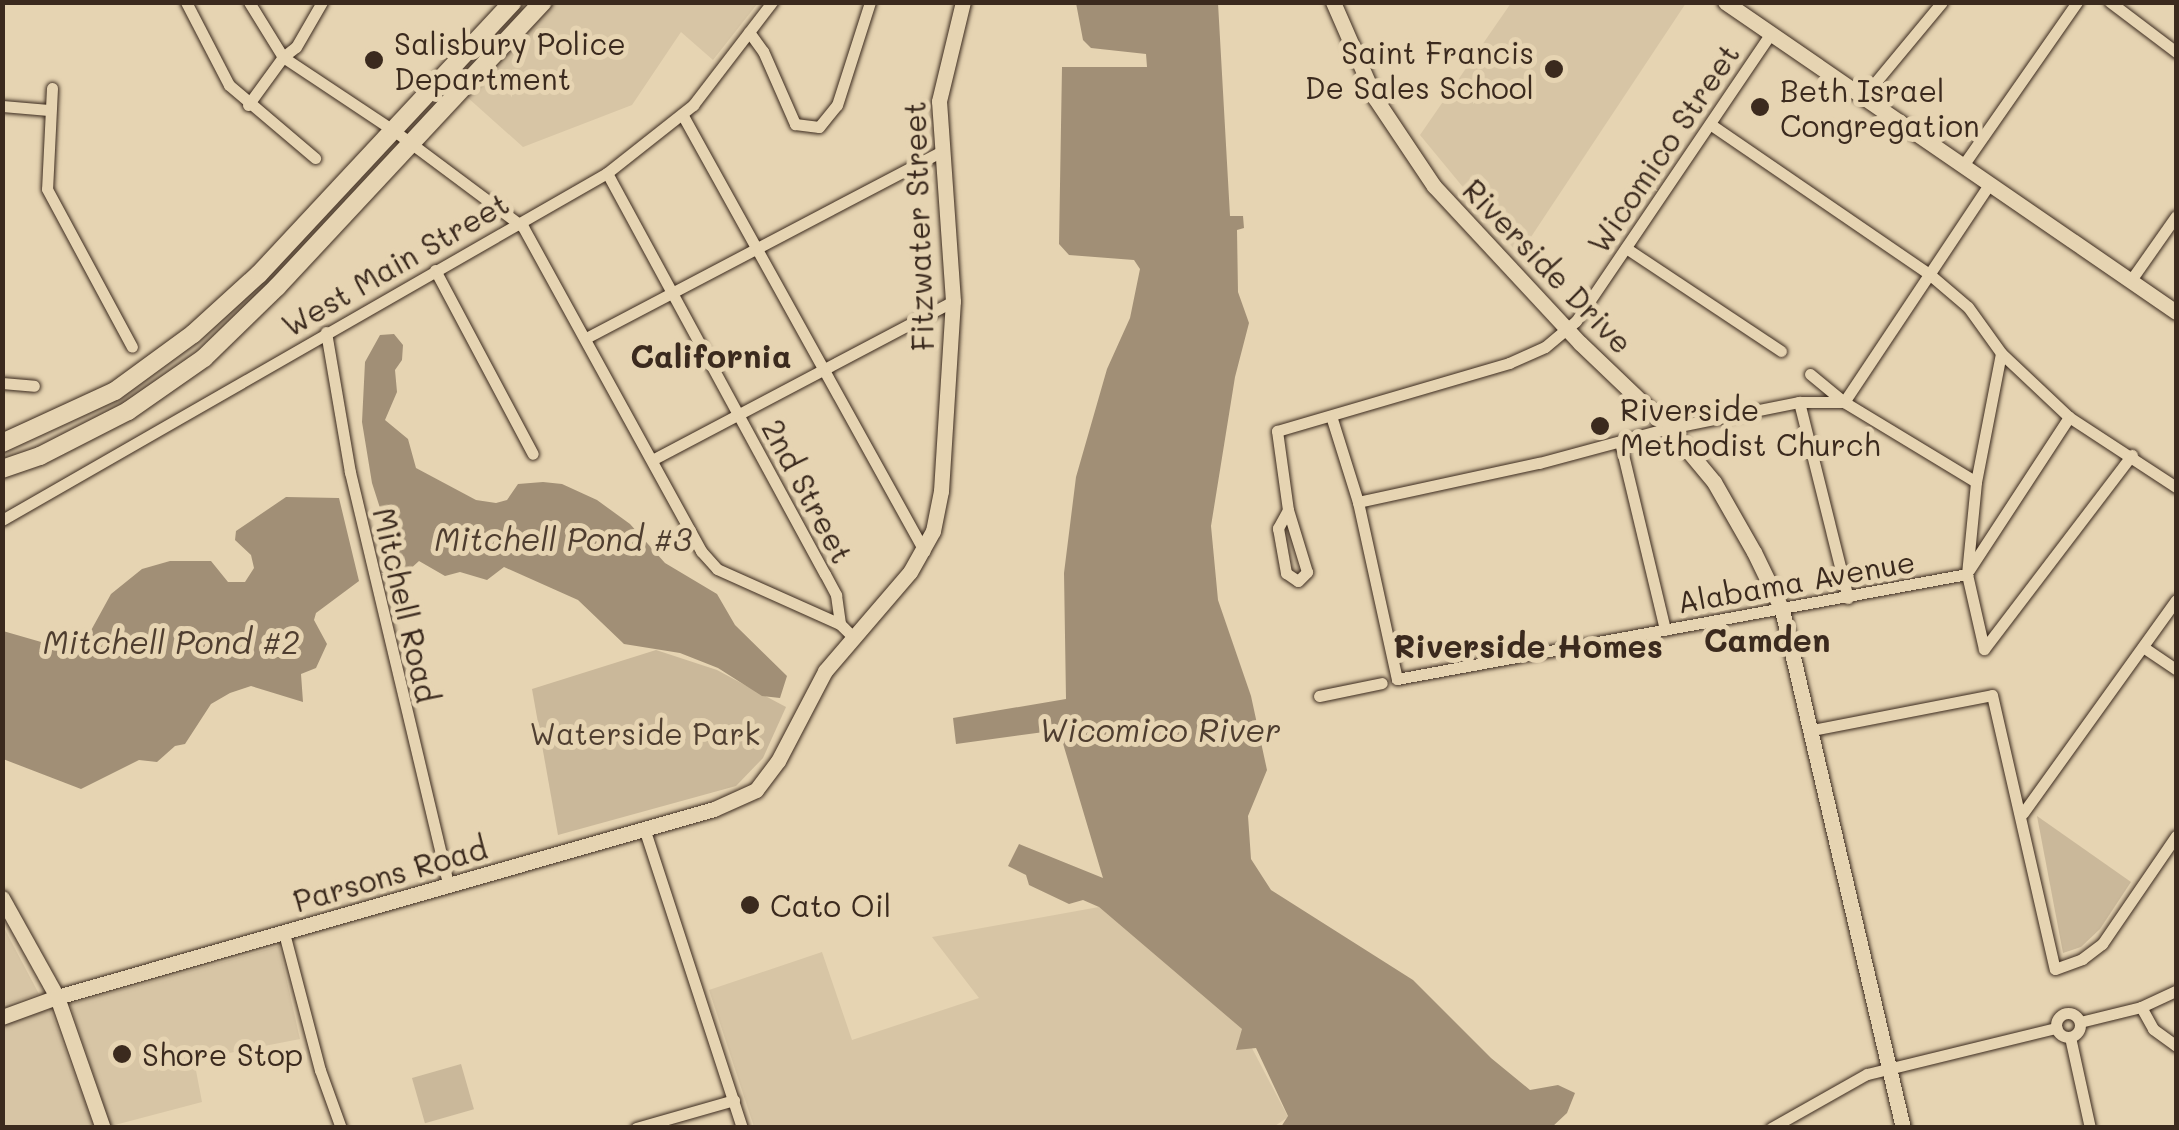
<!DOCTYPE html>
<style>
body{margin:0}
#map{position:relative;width:2179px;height:1130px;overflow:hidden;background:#e6d4b2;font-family:Mali,sans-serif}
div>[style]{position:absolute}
.built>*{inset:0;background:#d7c5a5}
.green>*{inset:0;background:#cab89a;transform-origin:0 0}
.water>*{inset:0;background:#a18f76}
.roads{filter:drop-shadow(0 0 2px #3b2a1e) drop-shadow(0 0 2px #3b2a1e)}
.street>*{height:11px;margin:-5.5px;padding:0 5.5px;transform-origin:5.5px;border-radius:5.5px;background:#e6d4b2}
.street>.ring{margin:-5.5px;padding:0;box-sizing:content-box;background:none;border:11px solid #e6d4b2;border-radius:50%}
.secondary>*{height:15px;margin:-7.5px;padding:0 7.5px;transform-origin:7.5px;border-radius:7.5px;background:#e6d4b2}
.primary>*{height:18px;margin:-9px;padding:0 9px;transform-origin:9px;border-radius:9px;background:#e6d4b2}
.dots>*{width:28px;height:28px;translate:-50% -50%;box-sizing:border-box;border:5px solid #e6d4b2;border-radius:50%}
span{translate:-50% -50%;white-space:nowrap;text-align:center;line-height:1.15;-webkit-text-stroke:10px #e6d4b2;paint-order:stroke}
.poi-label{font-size:30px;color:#3b2a1e}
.left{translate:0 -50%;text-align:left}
.right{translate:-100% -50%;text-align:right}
.street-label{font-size:30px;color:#3b2a1e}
.park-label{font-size:30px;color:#503f31}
.neighbourhood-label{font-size:32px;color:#3b2a1e;font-weight:700}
.water-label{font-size:32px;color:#4f3e30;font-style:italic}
.frame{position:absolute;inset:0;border:5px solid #3b2a1e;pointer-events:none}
</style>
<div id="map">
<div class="built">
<div style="clip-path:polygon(555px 2px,758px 2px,758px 3px,713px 60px,681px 32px,632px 105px,523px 147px,467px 97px)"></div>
<div style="clip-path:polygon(1511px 3px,1686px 3px,1519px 255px,1420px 135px)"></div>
<div style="clip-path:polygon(1099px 907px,1242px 1029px,1288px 1117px,1272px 1128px,754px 1127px,709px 990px,822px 952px,852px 1040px,979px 998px,932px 937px)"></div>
<div style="clip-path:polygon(2px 924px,39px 994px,3px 1005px,2px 1005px)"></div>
<div style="clip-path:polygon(279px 946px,300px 1039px,194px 1060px,202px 1102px,111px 1126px,70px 1004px)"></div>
<div style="clip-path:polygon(50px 1009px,94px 1127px,3px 1127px,2px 1025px)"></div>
</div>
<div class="green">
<div style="clip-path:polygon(656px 650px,717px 670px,786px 707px,763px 758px,736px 786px,558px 835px,532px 689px)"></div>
<div style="clip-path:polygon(2037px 816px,2131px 882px,2100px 929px,2081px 947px,2063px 953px)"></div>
<div style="left:461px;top:1064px;width:47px;height:51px;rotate:74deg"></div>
</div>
<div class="water">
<div style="clip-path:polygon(1076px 3px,1218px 3px,1230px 216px,1243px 216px,1244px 228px,1237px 230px,1238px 292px,1249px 323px,1235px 377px,1211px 526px,1218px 600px,1251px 696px,1267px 770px,1248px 816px,1251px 859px,1271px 890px,1413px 980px,1491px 1058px,1530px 1090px,1558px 1085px,1575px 1093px,1567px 1113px,1552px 1127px,1281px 1127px,1288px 1116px,1256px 1048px,1236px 1050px,1242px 1029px,1099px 907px,1083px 900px,1069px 904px,1029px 885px,1026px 875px,1008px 866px,1019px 844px,1103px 878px,1059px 730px,956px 744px,953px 718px,1066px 699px,1064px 573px,1076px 477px,1107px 369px,1130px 318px,1140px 269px,1134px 260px,1069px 255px,1059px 244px,1062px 67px,1147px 67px,1146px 54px,1091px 48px,1083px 40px)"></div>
<div style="clip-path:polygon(394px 334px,403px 345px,402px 360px,395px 370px,397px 392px,385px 420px,408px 439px,416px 468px,476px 500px,496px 503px,507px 500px,518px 484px,543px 482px,562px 484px,597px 500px,630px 524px,665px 563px,717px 594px,735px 625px,787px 676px,780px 698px,762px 696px,718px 668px,680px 653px,624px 644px,578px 600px,504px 567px,487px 580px,460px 572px,445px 576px,419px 561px,408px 571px,394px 567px,395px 555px,372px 483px,362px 422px,365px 362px,380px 335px)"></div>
<div style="clip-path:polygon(286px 497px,339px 498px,359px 581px,316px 613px,314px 620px,327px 644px,316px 668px,301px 674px,303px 702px,251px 686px,230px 693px,211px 704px,185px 744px,175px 746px,157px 762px,139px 760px,81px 789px,3px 759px,3px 631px,55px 646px,83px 645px,111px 594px,142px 569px,170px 561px,211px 561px,228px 582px,245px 582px,254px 568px,251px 555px,235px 540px,236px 531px)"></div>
</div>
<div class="roads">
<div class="street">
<div style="left:186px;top:2px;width:93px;rotate:62.6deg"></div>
<div style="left:229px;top:85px;width:113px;rotate:40.3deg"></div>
<div style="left:249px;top:2px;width:65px;rotate:58.3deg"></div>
<div style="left:283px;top:57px;width:132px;rotate:33.6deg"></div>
<div style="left:393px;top:130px;width:162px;rotate:36.7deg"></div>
<div style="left:523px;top:227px;width:370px;rotate:61.2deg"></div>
<div style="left:701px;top:551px;width:24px;rotate:48deg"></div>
<div style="left:717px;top:569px;width:135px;rotate:24.1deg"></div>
<div style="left:840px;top:624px;width:18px;rotate:45deg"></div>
<div style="left:2110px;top:2px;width:83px;rotate:37.1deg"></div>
<div style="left:749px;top:32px;width:24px;rotate:54deg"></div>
<div style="left:763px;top:51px;width:80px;rotate:66.3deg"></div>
<div style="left:795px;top:124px;width:24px;rotate:7deg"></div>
<div style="left:819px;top:127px;width:28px;rotate:-51deg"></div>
<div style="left:837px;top:105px;width:108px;rotate:-72.2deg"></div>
<div style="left:52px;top:88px;width:101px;rotate:92.8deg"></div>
<div style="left:47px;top:189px;width:179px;rotate:61.7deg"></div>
<div style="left:1864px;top:96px;width:122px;rotate:-50.3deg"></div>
<div style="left:248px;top:105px;width:59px;rotate:-53.9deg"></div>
<div style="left:283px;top:57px;width:16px;rotate:-38deg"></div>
<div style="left:296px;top:47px;width:52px;rotate:-60deg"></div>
<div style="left:2px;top:106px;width:47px;rotate:4.9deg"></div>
<div style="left:682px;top:114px;width:500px;rotate:61deg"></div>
<div style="left:1710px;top:124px;width:264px;rotate:34.4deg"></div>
<div style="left:1928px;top:273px;width:52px;rotate:40.4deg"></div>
<div style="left:1968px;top:307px;width:57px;rotate:54.3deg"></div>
<div style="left:2001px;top:353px;width:93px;rotate:43.3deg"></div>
<div style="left:2069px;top:417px;width:128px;rotate:33.2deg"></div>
<div style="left:1964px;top:164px;width:198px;rotate:-55.1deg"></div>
<div style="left:607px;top:173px;width:456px;rotate:61.5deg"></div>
<div style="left:825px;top:574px;width:24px;rotate:62deg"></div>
<div style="left:836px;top:595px;width:29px;rotate:82deg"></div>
<div style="left:1626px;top:248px;width:186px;rotate:33.6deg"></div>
<div style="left:435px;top:270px;width:208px;rotate:62deg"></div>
<div style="left:2131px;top:280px;width:78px;rotate:-54.9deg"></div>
<div style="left:326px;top:332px;width:142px;rotate:80.3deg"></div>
<div style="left:350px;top:472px;width:426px;rotate:76.6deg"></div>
<div style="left:586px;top:338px;width:401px;rotate:-27.7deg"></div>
<div style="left:1810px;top:374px;width:44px;rotate:39.5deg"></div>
<div style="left:1844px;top:402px;width:154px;rotate:31.2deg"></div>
<div style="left:2px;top:383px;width:32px;rotate:5deg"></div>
<div style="left:1799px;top:402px;width:202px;rotate:76deg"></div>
<div style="left:1332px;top:419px;width:87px;rotate:72.6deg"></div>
<div style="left:1358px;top:502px;width:181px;rotate:77.6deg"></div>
<div style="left:1397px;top:679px;width:580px;rotate:-10.44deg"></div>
<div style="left:1620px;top:442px;width:193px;rotate:76.5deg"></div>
<div style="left:652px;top:460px;width:340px;rotate:-27.8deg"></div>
<div style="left:1358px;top:502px;width:185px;rotate:-12.2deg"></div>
<div style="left:1539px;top:463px;width:135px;rotate:-15.1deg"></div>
<div style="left:1669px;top:428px;width:133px;rotate:-11.3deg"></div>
<div style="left:1799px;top:402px;width:45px"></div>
<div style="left:1844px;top:402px;width:263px;rotate:-56.3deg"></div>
<div style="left:1288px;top:510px;width:21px;rotate:119deg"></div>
<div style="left:1278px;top:528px;width:46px;rotate:79.9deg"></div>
<div style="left:1286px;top:573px;width:14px;rotate:34deg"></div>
<div style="left:1298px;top:581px;width:13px;rotate:-45deg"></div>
<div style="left:1307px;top:572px;width:65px;rotate:-107deg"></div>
<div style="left:1288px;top:510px;width:80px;rotate:-97.9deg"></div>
<div style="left:1277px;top:431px;width:242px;rotate:-16.3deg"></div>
<div style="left:1509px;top:363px;width:39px;rotate:-24deg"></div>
<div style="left:1545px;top:347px;width:40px;rotate:-40deg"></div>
<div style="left:1576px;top:321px;width:348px;rotate:-55.9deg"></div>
<div style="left:2px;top:520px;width:697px;rotate:-29.84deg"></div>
<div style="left:607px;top:173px;width:110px;rotate:-38.3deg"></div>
<div style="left:693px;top:105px;width:130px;rotate:-52.5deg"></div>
<div style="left:1969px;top:570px;width:183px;rotate:-56.8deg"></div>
<div style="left:2143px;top:647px;width:40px;rotate:34deg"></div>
<div style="left:1984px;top:649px;width:77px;rotate:-102.8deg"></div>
<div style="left:1967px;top:574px;width:92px;rotate:-84.4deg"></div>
<div style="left:1976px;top:482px;width:131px;rotate:-79deg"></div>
<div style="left:1984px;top:649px;width:244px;rotate:-52.7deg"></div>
<div style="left:1319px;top:696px;width:64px;rotate:-11.7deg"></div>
<div style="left:1812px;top:730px;width:183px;rotate:-11deg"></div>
<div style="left:1992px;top:695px;width:281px;rotate:77.1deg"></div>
<div style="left:2055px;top:969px;width:29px;rotate:-20deg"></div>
<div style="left:2082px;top:959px;width:25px;rotate:-37deg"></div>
<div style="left:2102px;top:944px;width:131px;rotate:-55.6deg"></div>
<div style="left:2023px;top:813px;width:262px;rotate:-54.3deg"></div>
<div style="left:644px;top:828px;width:316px;rotate:71.9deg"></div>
<div style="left:284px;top:933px;width:142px;rotate:75.3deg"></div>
<div style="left:320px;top:1070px;width:62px;rotate:70.1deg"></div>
<div style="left:2141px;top:1007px;width:25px;rotate:61deg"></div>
<div style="left:2153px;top:1029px;width:29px;rotate:36deg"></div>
<div class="ring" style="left:2056px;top:1013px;width:13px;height:13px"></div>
<div style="left:2080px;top:1022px;width:63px;rotate:-13.8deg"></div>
<div style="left:2141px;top:1007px;width:38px;rotate:-25deg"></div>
<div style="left:2070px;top:1037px;width:93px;rotate:77.6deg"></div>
<div style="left:636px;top:1128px;width:102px;rotate:-15.9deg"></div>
<div style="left:1771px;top:1128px;width:110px;rotate:-29.4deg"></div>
<div style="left:1867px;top:1074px;width:195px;rotate:-13.7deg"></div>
</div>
<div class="secondary">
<div style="left:1333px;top:2px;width:105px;rotate:66.4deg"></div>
<div style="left:1375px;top:98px;width:106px;rotate:56.2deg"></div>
<div style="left:1434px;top:186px;width:214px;rotate:47.1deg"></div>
<div style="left:1580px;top:343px;width:123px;rotate:43.7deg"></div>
<div style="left:1669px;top:428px;width:70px;rotate:50.2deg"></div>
<div style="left:1714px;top:482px;width:81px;rotate:60.3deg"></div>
<div style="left:1754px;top:552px;width:64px;rotate:64.2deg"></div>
<div style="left:1782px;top:610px;width:532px;rotate:76.85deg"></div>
<div style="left:1725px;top:2px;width:547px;rotate:34.5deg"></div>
<div style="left:2px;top:898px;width:113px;rotate:60.9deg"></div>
<div style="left:57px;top:997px;width:139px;rotate:70.7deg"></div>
<div style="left:2px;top:1017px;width:59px;rotate:-20deg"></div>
<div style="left:57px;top:997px;width:683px;rotate:-15.97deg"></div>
<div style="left:714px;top:809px;width:46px;rotate:-24.3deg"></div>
<div style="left:756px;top:790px;width:36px;rotate:-53deg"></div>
<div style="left:778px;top:761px;width:102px;rotate:-62.4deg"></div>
<div style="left:825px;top:671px;width:130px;rotate:-49.4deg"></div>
<div style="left:910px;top:572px;width:47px;rotate:-60.7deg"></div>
<div style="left:933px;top:531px;width:41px;rotate:-78.7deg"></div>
<div style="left:941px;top:491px;width:190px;rotate:-86.4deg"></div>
<div style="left:953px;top:301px;width:200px;rotate:-94deg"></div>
<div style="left:939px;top:101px;width:102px;rotate:-76.4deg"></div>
</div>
<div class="primary">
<div style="left:2px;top:443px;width:124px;rotate:-24.7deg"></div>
<div style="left:115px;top:391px;width:97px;rotate:-36.2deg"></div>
<div style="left:193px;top:334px;width:89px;rotate:-42.3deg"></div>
<div style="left:259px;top:274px;width:372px;rotate:-47deg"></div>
<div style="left:2px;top:469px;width:40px;rotate:-18.9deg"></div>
<div style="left:40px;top:456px;width:99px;rotate:-27.1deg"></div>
<div style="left:128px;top:411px;width:93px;rotate:-34.9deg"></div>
<div style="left:204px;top:358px;width:102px;rotate:-44.2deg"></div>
<div style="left:277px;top:287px;width:390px;rotate:-47deg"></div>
</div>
</div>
<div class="dots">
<div style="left:374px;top:60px;background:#3b2a1e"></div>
<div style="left:1554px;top:69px;background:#3b2a1e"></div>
<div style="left:1760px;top:107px;background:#3b2a1e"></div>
<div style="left:1600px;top:426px;background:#3b2a1e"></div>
<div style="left:750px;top:905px;background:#3b2a1e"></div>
<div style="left:122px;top:1054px;background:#3b2a1e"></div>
</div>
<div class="poi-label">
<span class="left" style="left:394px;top:60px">Salisbury Police<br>Department</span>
<span class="right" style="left:1534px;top:69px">Saint Francis<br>De Sales School</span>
<span class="left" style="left:1780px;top:107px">Beth Israel<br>Congregation</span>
<span class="left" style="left:1620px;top:426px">Riverside<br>Methodist Church</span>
<span class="left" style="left:770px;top:905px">Cato Oil</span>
<span class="left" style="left:142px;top:1054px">Shore Stop</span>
</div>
<div class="street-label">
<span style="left:1663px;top:148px;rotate:-56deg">Wicomico Street</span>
<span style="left:918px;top:226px;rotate:-92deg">Fitzwater Street</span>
<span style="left:395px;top:264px;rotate:-30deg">West Main Street</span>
<span style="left:1548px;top:266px;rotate:46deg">Riverside Drive</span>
<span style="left:808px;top:491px;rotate:62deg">2nd Street</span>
<span style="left:1796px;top:581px;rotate:-10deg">Alabama Avenue</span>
<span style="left:406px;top:605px;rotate:77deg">Mitchell Road</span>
<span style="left:390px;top:874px;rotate:-16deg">Parsons Road</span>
</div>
<div class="park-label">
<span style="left:645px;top:733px">Waterside Park</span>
</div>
<div class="neighbourhood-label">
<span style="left:711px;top:355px">California</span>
<span style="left:1767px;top:639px">Camden</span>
<span style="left:1528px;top:645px">Riverside Homes</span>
</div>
<div class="water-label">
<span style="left:563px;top:538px">Mitchell Pond #3</span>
<span style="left:171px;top:641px">Mitchell Pond #2</span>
<span style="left:1160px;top:729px">Wicomico River</span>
</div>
<div class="frame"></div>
</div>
